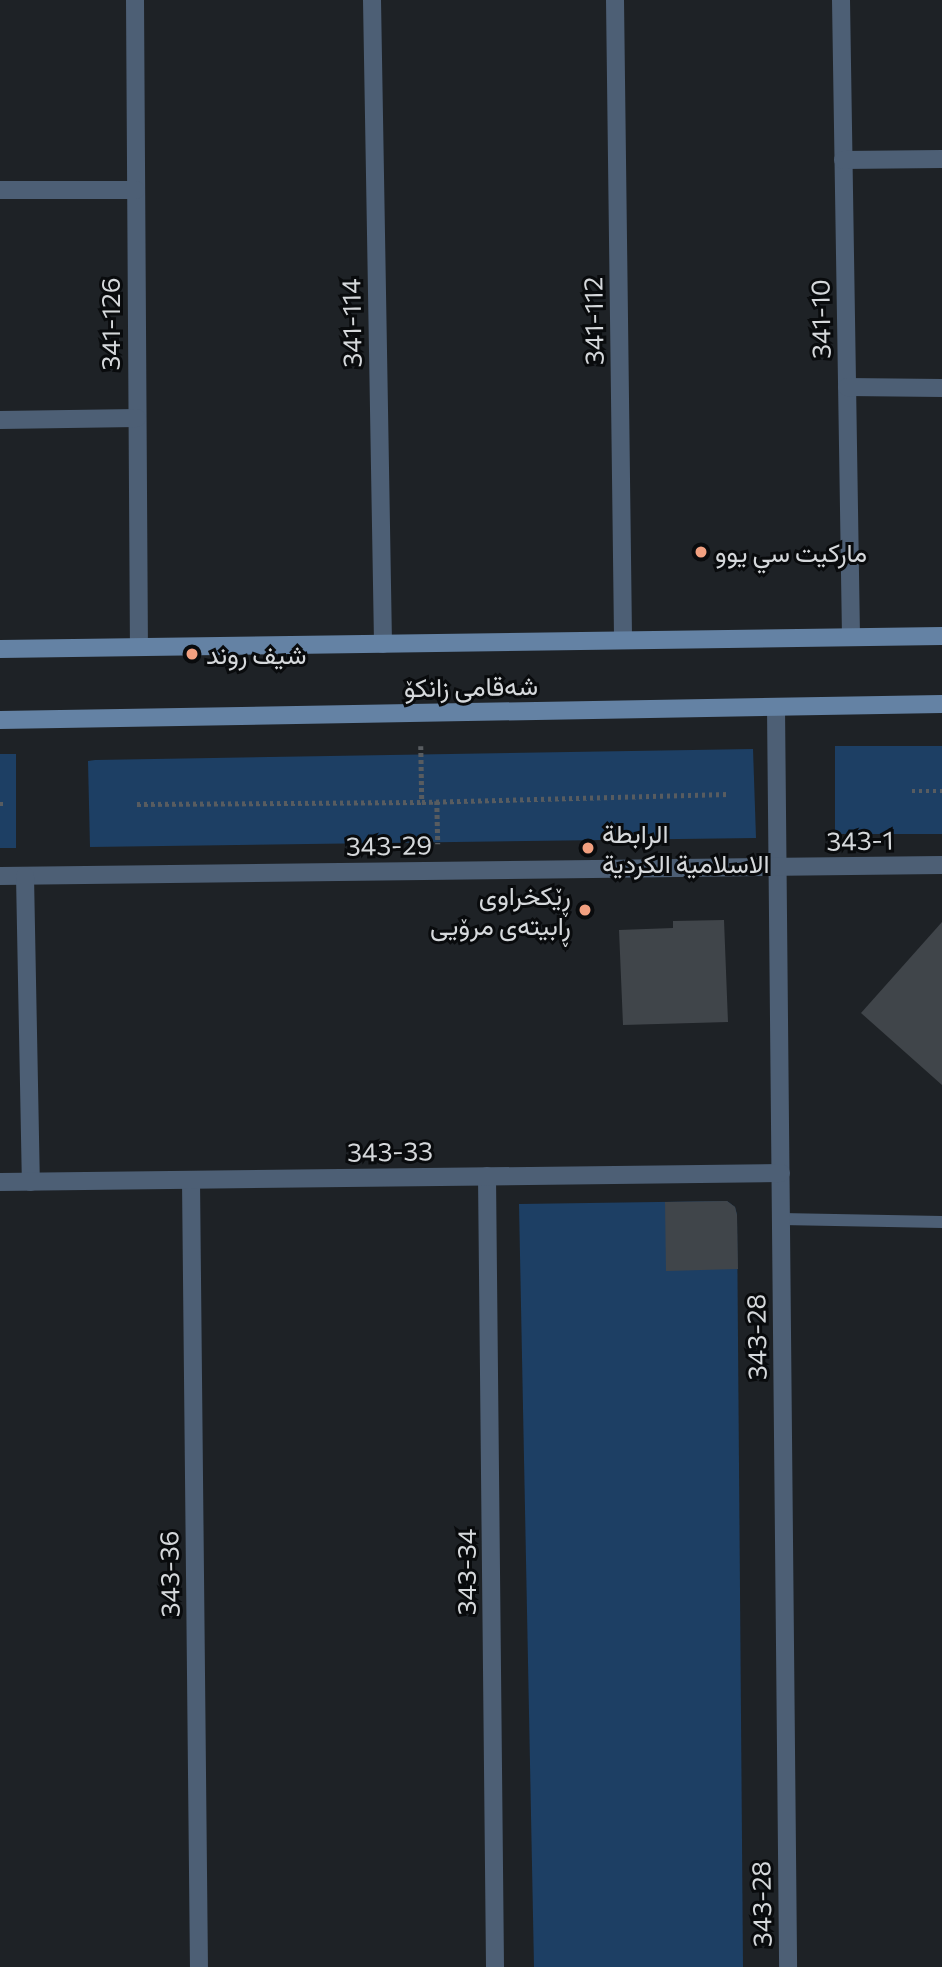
<!DOCTYPE html>
<meta charset="utf-8">
<style>
body{margin:0}
#map{position:relative;width:942px;height:1967px;overflow:hidden;background:#1e2226;font-family:Commissioner,Vazirmatn,sans-serif}
div>[style]{position:absolute}
.green>*{inset:0;background:#1d3f64;transform-origin:0 0}
.building>*{inset:0;background:#40454a}
.path>*{height:4.5px;margin-top:-2.25px;transform-origin:0;background:repeating-linear-gradient(90deg,#585c60 0 3.5px,transparent 0 7px)}
.lane>*{height:12px;margin:-6px;padding:0 6px;transform-origin:6px;border-radius:6px;background:#4d5f75}
.street>*{height:18px;margin:-9px;padding:0 9px;transform-origin:9px;border-radius:9px;background:#4d5f75}
.secondary>*{height:18px;margin:-9px;padding:0 9px;transform-origin:9px;border-radius:9px;background:#6482a4}
.dots>*{width:19px;height:19px;translate:-50% -50%;box-sizing:border-box;border:4px solid #090b0d;border-radius:50%}
span{translate:-50% -50%;white-space:nowrap;text-align:center;line-height:1.15;-webkit-text-stroke:6px #090b0d;paint-order:stroke}
.street-label{font-size:26px;color:#d5d8db}
.poi-label{font-size:26px;color:#d5d8db}
.left{translate:0 -50%;text-align:left}
.right{translate:-100% -50%;text-align:right}
</style>
<div id="map">
<div class="green">
<div style="left:942px;top:746px;width:88px;height:107px;rotate:90deg"></div>
<div style="clip-path:polygon(753px 749px,756px 838px,90px 847px,88px 761px,95px 760px)"></div>
<div style="left:0;top:754px;width:16px;height:94px"></div>
<div style="clip-path:polygon(727px 1201px,735px 1207px,737px 1215px,743px 1967px,534px 1967px,519px 1204px)"></div>
</div>
<div class="building">
<div style="clip-path:polygon(724px 920px,728px 1022px,623px 1025px,619px 930px,673px 928px,673px 921px)"></div>
<div style="clip-path:polygon(942px 922px,942px 1085px,861px 1013px)"></div>
<div style="clip-path:polygon(727px 1201px,735px 1207px,737px 1215px,738px 1269px,666px 1271px,665px 1202px)"></div>
</div>
<div class="path">
<div style="left:421px;top:746px;width:56px;rotate:89deg"></div>
<div style="left:912px;top:791px;width:30px"></div>
<div style="left:437px;top:801px;width:43px;rotate:88.7deg"></div>
<div style="left:0;top:804px;width:4px"></div>
<div style="left:137px;top:804px;width:285px;rotate:-0.4deg"></div>
<div style="left:422px;top:802px;width:306px;rotate:-1.5deg"></div>
</div>
<div class="lane">
<div style="left:781px;top:1219px;width:161px;rotate:1.1deg"></div>
</div>
<div class="street">
<div style="left:135px;top:0;width:647px;rotate:89.65deg"></div>
<div style="left:372px;top:0;width:644px;rotate:89.02deg"></div>
<div style="left:615px;top:0;width:640px;rotate:89.28deg"></div>
<div style="left:841px;top:0;width:637px;rotate:89.1deg"></div>
<div style="left:843px;top:160px;width:99px;rotate:-0.6deg"></div>
<div style="left:0;top:190px;width:136px"></div>
<div style="left:847px;top:387px;width:95px;rotate:0.6deg"></div>
<div style="left:0;top:420px;width:137px;rotate:-0.8deg"></div>
<div style="left:776px;top:707px;width:1260px;rotate:89.45deg"></div>
<div style="left:0;top:876px;width:942px;rotate:-0.67deg"></div>
<div style="left:25px;top:876px;width:306px;rotate:88.9deg"></div>
<div style="left:487px;top:1176px;width:791px;rotate:89.42deg"></div>
<div style="left:191px;top:1180px;width:787px;rotate:89.42deg"></div>
<div style="left:0;top:1182px;width:781px;rotate:-0.66deg"></div>
</div>
<div class="secondary">
<div style="left:0;top:649px;width:942px;rotate:-0.79deg"></div>
<div style="left:0;top:720px;width:942px;rotate:-0.97deg"></div>
</div>
<div class="dots">
<div style="left:701px;top:552px;background:#f2a080"></div>
<div style="left:192px;top:654px;background:#f2a080"></div>
<div style="left:588px;top:848px;background:#f2a080"></div>
<div style="left:585px;top:910px;background:#f2a080"></div>
</div>
<div class="street-label">
<span style="left:820px;top:319px;rotate:-91deg">341-10</span>
<span style="left:593px;top:321px;rotate:-91deg">341-112</span>
<span style="left:351px;top:323px;rotate:-91deg">341-114</span>
<span style="left:110px;top:324px;rotate:-90deg">341-126</span>
<span style="left:471px;top:686px;rotate:-1deg">شەقامی زانکۆ</span>
<span style="left:860px;top:840px;rotate:-1deg">343-1</span>
<span style="left:389px;top:845px;rotate:-1deg">343-29</span>
<span style="left:390px;top:1151px;rotate:-1deg">343-33</span>
<span style="left:756px;top:1337px;rotate:-91deg">343-28</span>
<span style="left:466px;top:1572px;rotate:-90deg">343-34</span>
<span style="left:169px;top:1574px;rotate:-91deg">343-36</span>
<span style="left:761px;top:1904px;rotate:-91deg">343-28</span>
</div>
<div class="poi-label">
<span class="left" style="left:715px;top:552px">ماركيت سي يوو</span>
<span class="left" style="left:206px;top:654px">شیف روند</span>
<span class="left" style="left:602px;top:848px">الرابطة<br>الاسلامية الكردية</span>
<span class="right" style="left:571px;top:910px">ڕێکخراوی<br>ڕابیتەی مرۆیی</span>
</div>
</div>
